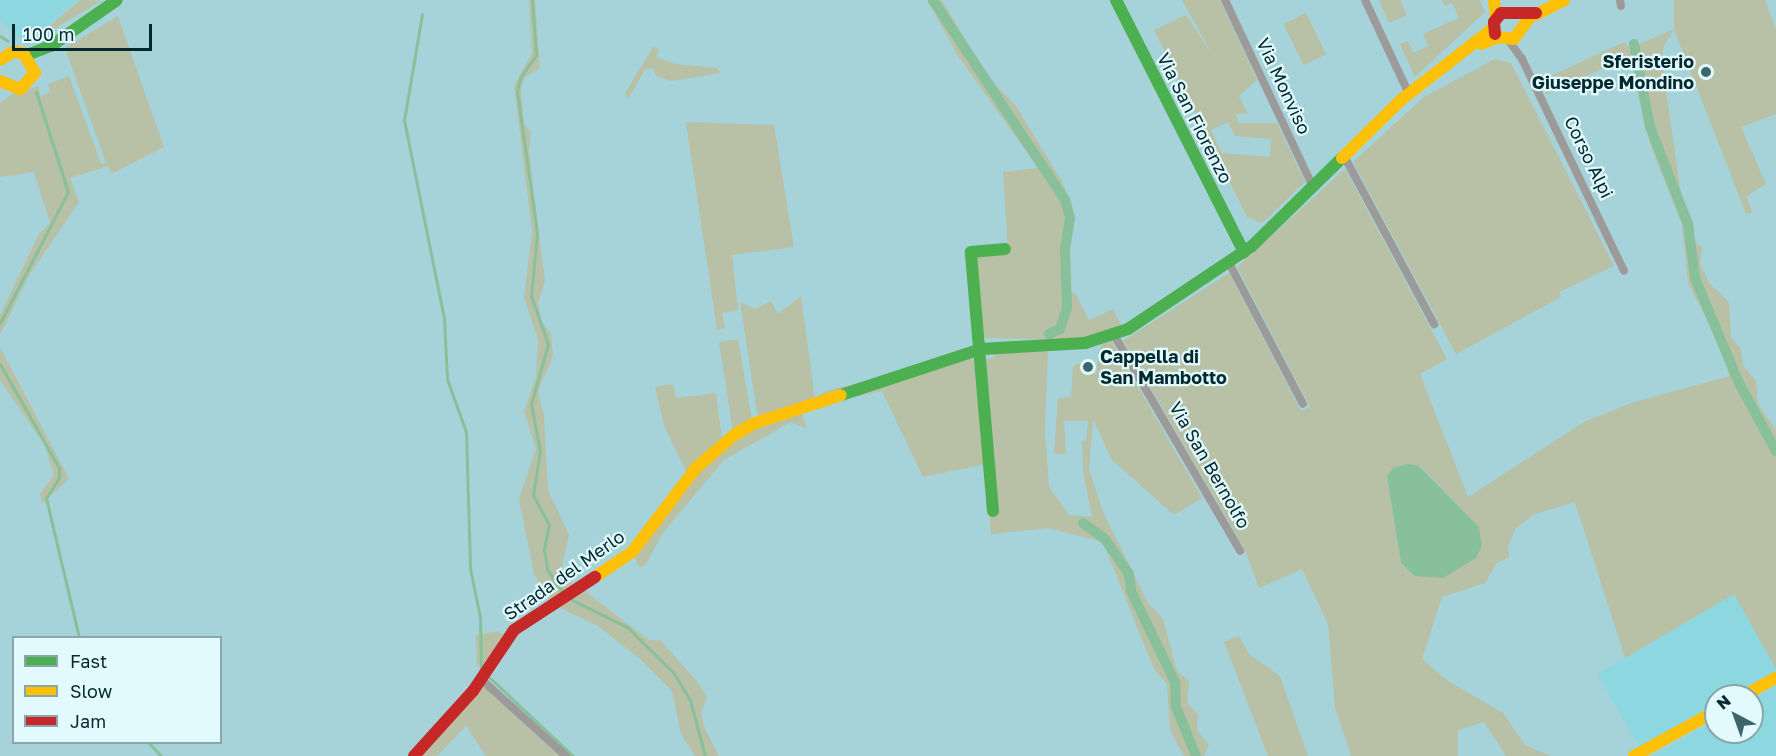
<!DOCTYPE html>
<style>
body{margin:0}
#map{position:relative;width:1776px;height:756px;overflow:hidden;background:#a5d3d9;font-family:"Golos Text",sans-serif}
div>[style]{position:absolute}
.built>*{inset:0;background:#8dd7e1}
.green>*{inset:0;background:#b8c0a6;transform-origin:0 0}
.water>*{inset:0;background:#88c09b}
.stream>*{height:3px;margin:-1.5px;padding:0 1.5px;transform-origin:1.5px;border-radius:1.5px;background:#88c09b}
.canal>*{height:10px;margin:-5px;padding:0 5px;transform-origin:5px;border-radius:5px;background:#88c09b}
.street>*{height:8px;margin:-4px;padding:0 4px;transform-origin:4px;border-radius:4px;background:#9d9b9a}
.fast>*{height:12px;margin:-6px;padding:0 6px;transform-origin:6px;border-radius:6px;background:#4caf50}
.slow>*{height:12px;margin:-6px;padding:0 6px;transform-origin:6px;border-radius:6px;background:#ffc107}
.jam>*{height:12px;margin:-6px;padding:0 6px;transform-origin:6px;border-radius:6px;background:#c62828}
.dots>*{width:16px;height:16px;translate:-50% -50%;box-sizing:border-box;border:3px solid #e2fafd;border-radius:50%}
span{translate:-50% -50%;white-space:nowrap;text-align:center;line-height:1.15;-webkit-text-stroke:4.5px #e2fafd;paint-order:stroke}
.poi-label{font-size:18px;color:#03292e;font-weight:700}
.right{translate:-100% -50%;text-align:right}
.left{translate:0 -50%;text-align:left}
.street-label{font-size:18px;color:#03292e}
.legend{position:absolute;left:12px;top:636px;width:210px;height:108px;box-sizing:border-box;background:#e2fafd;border:2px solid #89a6aa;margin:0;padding:8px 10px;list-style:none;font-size:18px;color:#03292e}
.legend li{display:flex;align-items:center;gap:12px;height:30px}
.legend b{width:30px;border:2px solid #89a6aa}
.north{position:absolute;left:1704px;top:684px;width:60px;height:60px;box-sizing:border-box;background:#e2fafd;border:2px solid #89a6aa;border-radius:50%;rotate:319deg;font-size:16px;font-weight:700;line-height:24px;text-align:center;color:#03292e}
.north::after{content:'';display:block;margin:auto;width:21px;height:27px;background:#3c646a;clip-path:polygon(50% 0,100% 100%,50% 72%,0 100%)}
.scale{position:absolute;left:12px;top:24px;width:140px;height:27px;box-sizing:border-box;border:3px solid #03292e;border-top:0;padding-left:8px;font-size:18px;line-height:21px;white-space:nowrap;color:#03292e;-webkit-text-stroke:4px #e2fafd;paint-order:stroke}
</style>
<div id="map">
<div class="built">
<div style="clip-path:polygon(0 0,78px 0,26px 44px,0 21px)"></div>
<div style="clip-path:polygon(1776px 569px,1776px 672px,1733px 696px,1716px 696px,1716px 706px,1640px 748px,1597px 674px)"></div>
<div style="clip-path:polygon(1776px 685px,1776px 756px,1652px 756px,1716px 720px,1716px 732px,1752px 732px,1752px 699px)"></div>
</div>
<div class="green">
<div style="clip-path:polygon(80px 0,101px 1px,27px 45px)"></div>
<div style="clip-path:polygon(529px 0,535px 0,540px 68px,525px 77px,521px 90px,524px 124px,531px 132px,529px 151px,545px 281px,538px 303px,542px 323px,551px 333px,553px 356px,538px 391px,544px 416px,548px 490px,569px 535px,560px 574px,574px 586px,550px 600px,534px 574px,519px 499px,536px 449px,524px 411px,536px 377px,538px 340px,524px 298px,532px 231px,514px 86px,532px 53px)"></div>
<div style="clip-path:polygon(927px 0,942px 0,987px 76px,1016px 106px,1063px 183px,1068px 198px,1061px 297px,1075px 292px,1089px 320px,1113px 309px,1122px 327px,1079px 340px,984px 338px,974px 254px,1008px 251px,1003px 172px,1038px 168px,958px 56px)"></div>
<div style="clip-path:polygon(evenodd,1182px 0,1220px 0,1257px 80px,1239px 96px,1248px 114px,1235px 114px,1239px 123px,1277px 123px,1305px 182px,1262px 223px,1247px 217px,1154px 30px,1186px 15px,1212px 54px,1182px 0,1228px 122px,1235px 136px,1271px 139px,1270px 157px,1222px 153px,1211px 130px,1228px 122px)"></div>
<div style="clip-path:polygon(1379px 0,1400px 0,1407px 15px,1389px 23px)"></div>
<div style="clip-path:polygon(1442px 0,1480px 0,1485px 12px,1415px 77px,1400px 44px,1408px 41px,1413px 53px,1428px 46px,1423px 34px,1459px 18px,1452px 3px,1445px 6px)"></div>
<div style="clip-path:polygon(evenodd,1674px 0,1765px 0,1776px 29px,1776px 114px,1741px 127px,1766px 184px,1747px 196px,1752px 213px,1746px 214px,1674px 29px,1663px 48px,1662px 63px,1681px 194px,1694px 224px,1694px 240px,1702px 248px,1700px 264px,1709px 283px,1729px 302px,1731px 337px,1741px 349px,1743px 365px,1756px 381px,1758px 404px,1776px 430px,1776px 669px,1734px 594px,1625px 658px,1575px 502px,1533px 515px,1515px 529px,1508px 546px,1509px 557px,1496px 564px,1485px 583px,1442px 597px,1422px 659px,1448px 681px,1503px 713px,1525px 745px,1551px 756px,1506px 756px,1484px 722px,1458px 730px,1458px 756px,1351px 756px,1335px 708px,1328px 624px,1302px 569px,1259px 588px,1245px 550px,1123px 341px,1229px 273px,1301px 411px,1310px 407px,1237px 267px,1345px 169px,1447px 359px,1420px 374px,1468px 497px,1584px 422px,1634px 402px,1730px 376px,1715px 335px,1688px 283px,1682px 225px,1650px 144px,1633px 55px,1547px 94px,1540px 81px,1624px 42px,1630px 48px,1674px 29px,1674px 0,1420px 466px,1479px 527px,1482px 546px,1414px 576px,1401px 563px,1387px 476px,1420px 466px)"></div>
<div style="left:1306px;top:13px;width:46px;height:25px;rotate:64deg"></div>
<div style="clip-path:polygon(118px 16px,164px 147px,111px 174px,108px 166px,70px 178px,79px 202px,30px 274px,0 335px,0 315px,39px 234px,50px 223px,34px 172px,0 177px,0 103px,12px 94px,39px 86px,40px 96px,50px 93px,48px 84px,69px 76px,101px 164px,106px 163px,65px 48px)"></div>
<div style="clip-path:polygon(653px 47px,659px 49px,656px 57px,675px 64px,717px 68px,721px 73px,671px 81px,656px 76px,653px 68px,645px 70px,628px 99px,625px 93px)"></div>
<div style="clip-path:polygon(1495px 59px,1511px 63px,1614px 266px,1559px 292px,1561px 297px,1456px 354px,1353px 162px,1424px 97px)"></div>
<div style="clip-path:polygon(686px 122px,774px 125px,794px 247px,732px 255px,738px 310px,722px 313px,725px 328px,717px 330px)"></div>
<div style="clip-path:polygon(801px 296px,815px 399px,826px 391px,878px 378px,758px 419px,740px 302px,755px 309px,771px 301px,778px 314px)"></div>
<div style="clip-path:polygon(738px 339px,752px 421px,733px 432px,719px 342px)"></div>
<div style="clip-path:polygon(1111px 340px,1202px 498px,1174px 515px,1112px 460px,1093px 419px,1089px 469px,1103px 512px,1148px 603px,1163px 619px,1177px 671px,1189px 681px,1187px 703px,1198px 714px,1197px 731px,1209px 744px,1204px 756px,1184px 756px,1170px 730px,1167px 684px,1154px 669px,1103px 542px,1048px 528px,991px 534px,989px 513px,997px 512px,986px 359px,994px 358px,994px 351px,1048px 351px,1045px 432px,1049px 487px,1069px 515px,1092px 517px,1083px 471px,1082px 441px,1086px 441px,1088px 421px,1064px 421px,1066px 454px,1054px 454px,1058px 398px,1071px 397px,1073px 366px,1082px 362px,1080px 370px,1096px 374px,1101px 344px)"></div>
<div style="clip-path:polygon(0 347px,69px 479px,42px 504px,40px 494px,54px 475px,45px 446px,0 380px)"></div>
<div style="clip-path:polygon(968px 359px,974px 360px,986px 464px,923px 477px,882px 391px,817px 405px)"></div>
<div style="clip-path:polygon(673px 384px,676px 398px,716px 393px,722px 440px,688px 475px,664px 426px,655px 387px)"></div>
<div style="clip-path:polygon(801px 410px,807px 429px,791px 422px,724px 460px,662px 534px,646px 564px,642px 568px,637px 564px,635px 554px,694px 475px,746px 430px)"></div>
<div style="clip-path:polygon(582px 589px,649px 640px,660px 640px,696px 680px,707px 697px,701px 713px,705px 729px,719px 756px,695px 756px,681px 734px,672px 691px,640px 659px,598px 626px,554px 605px)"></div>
<div style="clip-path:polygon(498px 631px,503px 635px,483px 669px,477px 666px,476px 635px)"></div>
<div style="clip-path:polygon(1239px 636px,1249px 654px,1280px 676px,1308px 756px,1268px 756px,1224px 642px)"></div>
<div style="clip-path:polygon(483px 685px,561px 756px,486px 756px,466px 726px,437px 756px,420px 756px)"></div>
</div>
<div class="water">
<div style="clip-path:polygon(1408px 464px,1419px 466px,1479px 527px,1482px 546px,1476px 558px,1443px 578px,1414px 576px,1401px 563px,1387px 476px,1393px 468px)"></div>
</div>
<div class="stream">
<div style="left:532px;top:0;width:55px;rotate:85.8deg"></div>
<div style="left:536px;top:55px;width:28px;rotate:125deg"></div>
<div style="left:520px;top:78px;width:13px;rotate:103deg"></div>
<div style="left:517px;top:91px;width:143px;rotate:82deg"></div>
<div style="left:537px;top:233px;width:63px;rotate:95.4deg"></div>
<div style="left:531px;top:296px;width:51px;rotate:70.5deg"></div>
<div style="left:548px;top:344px;width:62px;rotate:105.8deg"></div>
<div style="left:531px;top:404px;width:48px;rotate:79.2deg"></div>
<div style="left:540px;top:451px;width:45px;rotate:99deg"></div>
<div style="left:533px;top:495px;width:34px;rotate:62deg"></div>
<div style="left:549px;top:525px;width:25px;rotate:102deg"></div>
<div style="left:544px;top:549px;width:20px;rotate:81deg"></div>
<div style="left:547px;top:569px;width:29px;rotate:56deg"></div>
<div style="left:422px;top:14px;width:108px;rotate:99.6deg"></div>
<div style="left:404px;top:120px;width:203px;rotate:78.6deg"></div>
<div style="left:444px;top:319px;width:60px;rotate:87.1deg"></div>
<div style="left:447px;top:379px;width:56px;rotate:70.3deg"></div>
<div style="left:466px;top:432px;width:136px;rotate:88.3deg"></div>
<div style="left:470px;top:568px;width:50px;rotate:78.5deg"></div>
<div style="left:480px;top:617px;width:52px;rotate:88.9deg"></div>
<div style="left:0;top:36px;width:9px;rotate:32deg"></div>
<div style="left:0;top:323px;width:148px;rotate:-62.6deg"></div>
<div style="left:68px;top:192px;width:105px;rotate:-107.7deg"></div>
<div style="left:0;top:364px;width:120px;rotate:60.4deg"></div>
<div style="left:59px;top:468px;width:10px;rotate:90deg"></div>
<div style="left:59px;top:478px;width:24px;rotate:123deg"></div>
<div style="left:46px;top:498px;width:144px;rotate:76.7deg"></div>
<div style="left:568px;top:598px;width:66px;rotate:26.2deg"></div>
<div style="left:627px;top:627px;width:64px;rotate:44.4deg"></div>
<div style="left:673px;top:672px;width:33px;rotate:59deg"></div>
<div style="left:690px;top:700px;width:58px;rotate:75deg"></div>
<div style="left:490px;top:678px;width:114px;rotate:43.2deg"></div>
<div style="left:148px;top:742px;width:19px;rotate:47deg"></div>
</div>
<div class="canal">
<div style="left:933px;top:0;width:240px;rotate:56.6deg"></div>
<div style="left:1065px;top:200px;width:19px;rotate:74deg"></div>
<div style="left:1070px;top:218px;width:32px;rotate:99deg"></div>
<div style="left:1065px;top:250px;width:58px;rotate:88deg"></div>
<div style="left:1067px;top:308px;width:22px;rotate:108deg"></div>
<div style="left:1060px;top:329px;width:12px;rotate:156deg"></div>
<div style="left:1634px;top:44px;width:85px;rotate:79.1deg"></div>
<div style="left:1650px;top:127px;width:104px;rotate:68.6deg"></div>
<div style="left:1688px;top:224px;width:54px;rotate:82.6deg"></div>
<div style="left:1695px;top:278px;width:112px;rotate:67.3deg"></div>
<div style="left:1738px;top:381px;width:80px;rotate:61.5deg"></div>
<div style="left:1083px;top:523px;width:27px;rotate:36deg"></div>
<div style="left:1105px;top:539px;width:42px;rotate:55.6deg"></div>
<div style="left:1129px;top:574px;width:17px;rotate:83deg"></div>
<div style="left:1131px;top:591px;width:101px;rotate:64.2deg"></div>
<div style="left:1175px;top:682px;width:25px;rotate:88deg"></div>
<div style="left:1176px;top:707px;width:53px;rotate:67.8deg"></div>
</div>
<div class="street">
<div style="left:1225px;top:0;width:207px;rotate:64.8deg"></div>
<div style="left:1365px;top:0;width:104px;rotate:64.9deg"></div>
<div style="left:1620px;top:0;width:6px;rotate:81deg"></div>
<div style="left:1509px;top:41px;width:22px;rotate:54deg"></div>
<div style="left:1522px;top:59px;width:235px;rotate:64.3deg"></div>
<div style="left:1344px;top:156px;width:191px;rotate:61.8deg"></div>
<div style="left:1229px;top:263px;width:159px;rotate:62.3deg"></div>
<div style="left:1114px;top:335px;width:250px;rotate:59.7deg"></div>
<div style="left:481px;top:679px;width:115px;rotate:42.2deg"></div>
</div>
<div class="fast">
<div style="left:1116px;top:0;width:283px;rotate:63.1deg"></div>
<div style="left:27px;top:55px;width:26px;rotate:-21deg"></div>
<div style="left:51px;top:46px;width:80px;rotate:-34.9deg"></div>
<div style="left:841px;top:395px;width:147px;rotate:-18.2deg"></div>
<div style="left:981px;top:349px;width:104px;rotate:-3.3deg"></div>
<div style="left:1085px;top:343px;width:45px;rotate:-18deg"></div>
<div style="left:1128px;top:329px;width:149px;rotate:-33.8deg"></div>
<div style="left:1252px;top:246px;width:126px;rotate:-44.4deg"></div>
<div style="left:993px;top:511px;width:260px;rotate:-94.9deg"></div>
<div style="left:971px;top:252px;width:34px;rotate:-5deg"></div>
</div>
<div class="slow">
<div style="left:1494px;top:0;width:17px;rotate:83deg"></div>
<div style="left:1481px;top:44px;width:18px;rotate:-22deg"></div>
<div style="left:1498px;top:37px;width:16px;rotate:7deg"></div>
<div style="left:1514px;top:39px;width:26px;rotate:-54deg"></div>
<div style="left:1529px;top:18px;width:39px;rotate:-27deg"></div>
<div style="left:0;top:60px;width:15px;rotate:-32deg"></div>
<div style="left:13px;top:52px;width:10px;rotate:6deg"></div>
<div style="left:23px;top:53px;width:23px;rotate:59deg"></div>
<div style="left:35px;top:73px;width:22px;rotate:133deg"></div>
<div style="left:20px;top:89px;width:22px;rotate:-158deg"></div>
<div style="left:1342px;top:158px;width:83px;rotate:-44.5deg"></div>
<div style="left:1401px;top:100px;width:117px;rotate:-38deg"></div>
<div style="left:595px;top:577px;width:45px;rotate:-34deg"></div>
<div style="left:632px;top:552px;width:106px;rotate:-52.7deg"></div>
<div style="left:696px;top:468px;width:50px;rotate:-41deg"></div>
<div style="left:734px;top:435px;width:24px;rotate:-30deg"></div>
<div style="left:755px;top:423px;width:90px;rotate:-18deg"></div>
<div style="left:1743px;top:696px;width:38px;rotate:-29deg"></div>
<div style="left:1634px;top:756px;width:94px;rotate:-28.8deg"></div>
</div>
<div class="jam">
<div style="left:1495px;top:34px;width:12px;rotate:-95deg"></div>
<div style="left:1494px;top:22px;width:11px;rotate:-52deg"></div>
<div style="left:1501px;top:13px;width:35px"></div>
<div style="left:414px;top:756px;width:88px;rotate:-47.8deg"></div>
<div style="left:473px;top:691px;width:73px;rotate:-56.1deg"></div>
<div style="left:514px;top:630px;width:97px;rotate:-33.2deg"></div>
</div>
<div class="dots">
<div style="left:1706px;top:72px;background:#3c646a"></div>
<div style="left:1088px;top:367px;background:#3c646a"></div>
</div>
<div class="poi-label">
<span class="right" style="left:1694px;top:72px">Sferisterio<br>Giuseppe Mondino</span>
<span class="left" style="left:1100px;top:367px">Cappella di<br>San Mambotto</span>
</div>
<div class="street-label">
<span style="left:1284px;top:86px;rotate:65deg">Via Monviso</span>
<span style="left:1195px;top:118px;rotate:63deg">Via San Fiorenzo</span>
<span style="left:1589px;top:157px;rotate:64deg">Corso Alpi</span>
<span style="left:1210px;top:465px;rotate:60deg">Via San Bernolfo</span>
<span style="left:564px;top:575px;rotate:-35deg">Strada del Merlo</span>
</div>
<ul class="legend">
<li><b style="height:8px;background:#4caf50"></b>Fast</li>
<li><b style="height:8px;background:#ffc107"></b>Slow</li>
<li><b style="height:8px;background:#c62828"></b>Jam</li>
</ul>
<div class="north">N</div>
<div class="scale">100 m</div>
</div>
